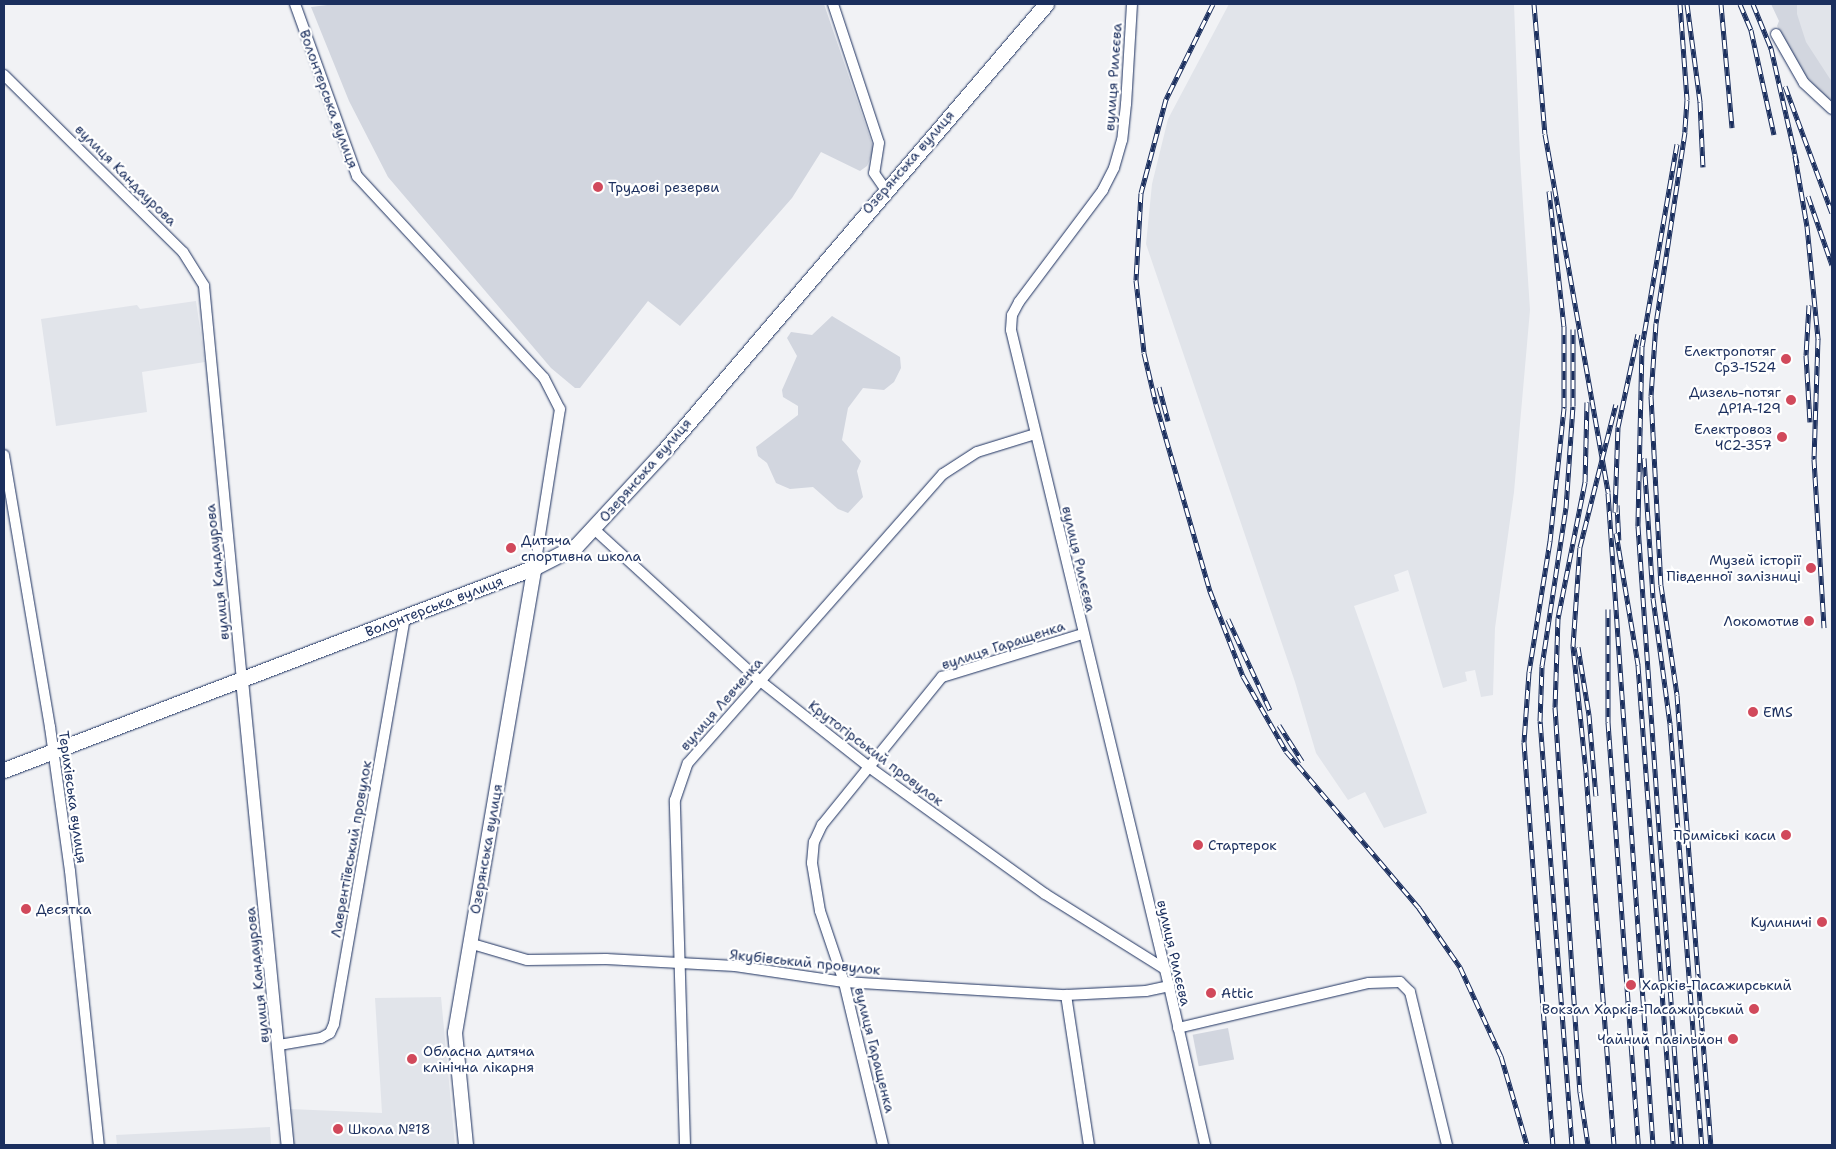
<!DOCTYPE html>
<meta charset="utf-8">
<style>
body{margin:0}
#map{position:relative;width:1836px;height:1149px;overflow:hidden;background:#f1f2f5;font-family:"Shantell Sans",sans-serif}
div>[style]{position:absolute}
.built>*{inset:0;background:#e1e4ea}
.green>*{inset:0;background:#d2d6df;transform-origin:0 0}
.roads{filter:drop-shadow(0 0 1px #1b2f5e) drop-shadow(0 0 1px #1b2f5e)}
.minor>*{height:10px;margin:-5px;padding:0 5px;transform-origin:5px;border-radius:5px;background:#fff}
.tertiary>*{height:12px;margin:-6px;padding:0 6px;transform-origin:6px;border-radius:6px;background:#fff}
.secondary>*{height:14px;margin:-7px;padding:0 7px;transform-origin:7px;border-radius:7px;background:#fff}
.primary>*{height:15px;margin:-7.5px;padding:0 7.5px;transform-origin:7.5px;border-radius:7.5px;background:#fff}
.rail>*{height:5px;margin-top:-2.5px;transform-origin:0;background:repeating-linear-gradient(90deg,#fff 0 9px,#1b2f5e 0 18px);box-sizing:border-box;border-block:1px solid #1b2f5e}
.dots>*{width:14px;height:14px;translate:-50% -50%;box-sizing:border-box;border:2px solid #fff;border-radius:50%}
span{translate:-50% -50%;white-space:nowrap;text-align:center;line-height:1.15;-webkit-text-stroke:4.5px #fff;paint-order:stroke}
.street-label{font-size:14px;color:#1b2f5e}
.poi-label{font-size:14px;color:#1b2f5e}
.left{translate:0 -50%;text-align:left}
.right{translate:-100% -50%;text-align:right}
.frame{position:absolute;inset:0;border:5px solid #1b2f5e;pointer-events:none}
</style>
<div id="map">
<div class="built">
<div style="clip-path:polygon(1229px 4px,1514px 4px,1520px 158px,1530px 310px,1514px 492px,1495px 628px,1493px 695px,1481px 697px,1475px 670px,1465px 672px,1467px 681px,1443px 688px,1408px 570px,1394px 575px,1399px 591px,1354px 606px,1427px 813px,1384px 828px,1365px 792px,1348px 800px,1316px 753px,1295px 682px,1146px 244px,1152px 184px,1168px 119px)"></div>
<div style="clip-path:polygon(1777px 4px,1832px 4px,1832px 100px)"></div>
<div style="clip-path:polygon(196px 301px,205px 362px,142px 372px,147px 412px,56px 426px,41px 319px,137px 305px,140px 309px)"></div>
<div style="clip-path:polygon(441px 997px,455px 1145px,293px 1145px,290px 1109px,382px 1113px,375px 998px)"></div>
<div style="clip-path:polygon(270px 1127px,271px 1145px,117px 1145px,116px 1135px)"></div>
</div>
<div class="green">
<div style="clip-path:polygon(335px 4px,824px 4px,874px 150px,867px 166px,860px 171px,821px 152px,792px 198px,680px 326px,648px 301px,580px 388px,575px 388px,551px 368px,388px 177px,349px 101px,311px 7px)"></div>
<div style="clip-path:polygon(1771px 4px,1797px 4px,1797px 14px,1806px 42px,1832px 82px,1832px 101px,1823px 95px,1797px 66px,1777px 26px,1779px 21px)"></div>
<div style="clip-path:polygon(832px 316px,900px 357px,901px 368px,894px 382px,884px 390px,863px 388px,848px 408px,842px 440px,861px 461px,857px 471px,863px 497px,848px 513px,838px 509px,813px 487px,790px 489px,776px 483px,767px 463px,758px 456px,756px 447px,798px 415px,798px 406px,783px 397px,782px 390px,797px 356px,787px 338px,791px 332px,812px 335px)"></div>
<div style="left:1228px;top:1028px;width:32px;height:36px;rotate:79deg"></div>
</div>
<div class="roads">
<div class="minor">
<div style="left:295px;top:4px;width:183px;rotate:70.2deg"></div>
<div style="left:357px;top:176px;width:275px;rotate:47.2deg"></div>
<div style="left:544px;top:378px;width:35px;rotate:63deg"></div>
<div style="left:560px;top:409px;width:160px;rotate:99deg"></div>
<div style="left:833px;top:4px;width:146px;rotate:71.7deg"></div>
<div style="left:879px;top:143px;width:30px;rotate:99deg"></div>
<div style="left:874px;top:173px;width:19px;rotate:55deg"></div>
<div style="left:1132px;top:4px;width:100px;rotate:93.4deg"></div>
<div style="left:1126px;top:104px;width:36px;rotate:96deg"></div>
<div style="left:1122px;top:140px;width:29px;rotate:106deg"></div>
<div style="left:1114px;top:168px;width:25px;rotate:117deg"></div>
<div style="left:1103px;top:190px;width:140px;rotate:126.9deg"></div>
<div style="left:1019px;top:302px;width:15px;rotate:118deg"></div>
<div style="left:1012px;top:315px;width:15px;rotate:94deg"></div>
<div style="left:1011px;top:330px;width:675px;rotate:76.46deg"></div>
<div style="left:1169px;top:986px;width:163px;rotate:77.2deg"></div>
<div style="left:1776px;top:34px;width:56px;rotate:60.3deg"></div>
<div style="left:1804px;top:83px;width:38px;rotate:43deg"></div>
<div style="left:4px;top:75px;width:252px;rotate:44.7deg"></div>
<div style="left:183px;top:252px;width:40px;rotate:58deg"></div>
<div style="left:204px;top:286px;width:396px;rotate:84.5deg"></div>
<div style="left:4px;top:455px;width:276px;rotate:80.4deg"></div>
<div style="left:50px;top:727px;width:145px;rotate:82.1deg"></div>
<div style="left:70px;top:871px;width:276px;rotate:84deg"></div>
<div style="left:594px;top:529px;width:224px;rotate:42.5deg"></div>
<div style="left:759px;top:680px;width:140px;rotate:38.3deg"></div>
<div style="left:869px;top:767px;width:217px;rotate:35.8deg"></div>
<div style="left:1045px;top:894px;width:142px;rotate:32deg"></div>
<div style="left:469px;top:943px;width:60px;rotate:16.3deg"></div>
<div style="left:527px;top:960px;width:79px;rotate:-0.7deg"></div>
<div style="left:606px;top:959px;width:129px;rotate:3.1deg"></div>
<div style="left:735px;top:966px;width:110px;rotate:8.4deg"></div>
<div style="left:844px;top:982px;width:222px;rotate:3.4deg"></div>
<div style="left:1066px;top:995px;width:80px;rotate:-2.9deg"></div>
<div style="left:1146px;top:991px;width:24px;rotate:-12deg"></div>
<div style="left:1066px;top:995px;width:152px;rotate:81.3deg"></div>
<div style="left:1178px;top:1028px;width:196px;rotate:-13.3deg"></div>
<div style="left:1369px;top:983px;width:31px;rotate:-2deg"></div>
<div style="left:1400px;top:982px;width:14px;rotate:45deg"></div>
<div style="left:1410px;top:992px;width:157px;rotate:76.4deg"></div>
<div style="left:279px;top:1045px;width:43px;rotate:-9.5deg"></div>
<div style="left:321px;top:1038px;width:10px;rotate:-29deg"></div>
<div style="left:330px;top:1033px;width:10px;rotate:-66deg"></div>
<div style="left:334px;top:1024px;width:413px;rotate:-80.1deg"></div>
<div style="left:685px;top:1145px;width:345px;rotate:-91.7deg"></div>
<div style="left:675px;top:800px;width:39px;rotate:-71deg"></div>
<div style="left:688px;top:763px;width:385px;rotate:-48.6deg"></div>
<div style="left:943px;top:474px;width:40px;rotate:-32.9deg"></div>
<div style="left:977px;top:452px;width:61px;rotate:-17.2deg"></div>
<div style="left:883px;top:1145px;width:168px;rotate:-103.5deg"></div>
<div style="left:844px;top:982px;width:75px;rotate:-108.7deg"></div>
<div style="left:820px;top:911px;width:49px;rotate:-99.5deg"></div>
<div style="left:812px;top:863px;width:21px;rotate:-85deg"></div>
<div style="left:814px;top:842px;width:19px;rotate:-65deg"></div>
<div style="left:822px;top:825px;width:191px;rotate:-51deg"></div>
<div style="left:942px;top:677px;width:147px;rotate:-17deg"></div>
</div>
<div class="tertiary">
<div style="left:242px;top:680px;width:467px;rotate:84.4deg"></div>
</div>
<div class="secondary">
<div style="left:466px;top:1145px;width:113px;rotate:-95.6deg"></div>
<div style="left:455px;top:1033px;width:473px;rotate:-80.3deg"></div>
</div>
<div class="primary">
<div style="left:4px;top:770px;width:568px;rotate:-20.92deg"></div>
<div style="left:535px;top:567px;width:46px;rotate:-27.1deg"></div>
<div style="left:576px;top:546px;width:129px;rotate:-47.2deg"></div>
<div style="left:664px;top:451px;width:588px;rotate:-49.48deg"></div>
</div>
</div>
<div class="rail">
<div style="left:1213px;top:4px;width:106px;rotate:116.3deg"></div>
<div style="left:1166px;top:99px;width:97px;rotate:104.9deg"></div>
<div style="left:1141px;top:193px;width:87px;rotate:93.3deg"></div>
<div style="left:1136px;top:280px;width:73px;rotate:83.7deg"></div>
<div style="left:1144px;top:353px;width:52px;rotate:76.8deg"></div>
<div style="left:1156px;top:404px;width:195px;rotate:73.9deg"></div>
<div style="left:1210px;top:591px;width:91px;rotate:68.8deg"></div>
<div style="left:1243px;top:676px;width:86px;rotate:60.2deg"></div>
<div style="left:1286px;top:751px;width:206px;rotate:49.7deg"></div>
<div style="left:1419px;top:908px;width:72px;rotate:55.2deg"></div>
<div style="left:1460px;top:967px;width:98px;rotate:65.3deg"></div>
<div style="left:1501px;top:1056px;width:93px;rotate:73.7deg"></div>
<div style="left:1534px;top:4px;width:130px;rotate:85.2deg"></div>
<div style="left:1545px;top:134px;width:364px;rotate:80deg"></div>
<div style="left:1608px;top:493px;width:654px;rotate:86.05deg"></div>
<div style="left:1680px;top:4px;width:96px;rotate:85.8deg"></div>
<div style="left:1687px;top:100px;width:32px;rotate:94deg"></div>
<div style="left:1685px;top:132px;width:193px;rotate:98.6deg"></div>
<div style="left:1656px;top:323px;width:73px;rotate:93.9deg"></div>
<div style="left:1651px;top:396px;width:189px;rotate:87deg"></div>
<div style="left:1661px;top:585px;width:111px;rotate:81.7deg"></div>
<div style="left:1677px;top:695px;width:451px;rotate:85.7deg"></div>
<div style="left:1687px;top:4px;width:99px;rotate:82.4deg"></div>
<div style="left:1700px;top:102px;width:65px;rotate:87.4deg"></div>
<div style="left:1721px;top:4px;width:124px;rotate:84.9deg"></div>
<div style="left:1740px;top:4px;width:28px;rotate:67deg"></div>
<div style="left:1751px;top:30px;width:107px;rotate:77.6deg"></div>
<div style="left:1753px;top:4px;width:48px;rotate:67.8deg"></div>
<div style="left:1771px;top:48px;width:118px;rotate:77.3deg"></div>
<div style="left:1785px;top:86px;width:135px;rotate:69.7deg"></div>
<div style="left:1677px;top:144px;width:205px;rotate:99.8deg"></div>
<div style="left:1642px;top:346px;width:180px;rotate:91.3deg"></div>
<div style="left:1638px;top:526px;width:620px;rotate:86.03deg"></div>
<div style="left:1795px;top:156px;width:71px;rotate:80.3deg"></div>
<div style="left:1807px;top:226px;width:114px;rotate:84.4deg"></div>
<div style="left:1818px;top:339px;width:120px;rotate:91.9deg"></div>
<div style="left:1814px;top:459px;width:169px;rotate:86.6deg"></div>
<div style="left:1549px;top:191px;width:136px;rotate:83.7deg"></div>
<div style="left:1564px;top:326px;width:82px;rotate:90deg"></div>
<div style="left:1564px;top:408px;width:134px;rotate:96deg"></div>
<div style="left:1550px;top:541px;width:133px;rotate:99.1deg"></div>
<div style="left:1529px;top:672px;width:70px;rotate:94.1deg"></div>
<div style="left:1524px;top:742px;width:404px;rotate:85.9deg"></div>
<div style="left:1808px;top:196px;width:73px;rotate:70.8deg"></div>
<div style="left:1809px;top:305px;width:50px;rotate:93.4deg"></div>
<div style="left:1806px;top:355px;width:67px;rotate:86.6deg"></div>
<div style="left:1159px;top:387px;width:35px;rotate:75deg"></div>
<div style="left:1587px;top:402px;width:80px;rotate:91.4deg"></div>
<div style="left:1585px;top:482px;width:139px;rotate:101.2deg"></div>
<div style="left:1558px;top:618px;width:89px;rotate:91.9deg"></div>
<div style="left:1555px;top:707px;width:386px;rotate:86.3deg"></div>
<div style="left:1580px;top:1092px;width:54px;rotate:81.4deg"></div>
<div style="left:1644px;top:458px;width:140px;rotate:86.3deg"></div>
<div style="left:1653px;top:598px;width:127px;rotate:82.3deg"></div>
<div style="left:1670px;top:724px;width:422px;rotate:85.7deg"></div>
<div style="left:1617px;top:505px;width:35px;rotate:87deg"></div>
<div style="left:1615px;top:512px;width:85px;rotate:-88deg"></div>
<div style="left:1618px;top:427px;width:95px;rotate:-77.9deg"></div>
<div style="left:1616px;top:533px;width:134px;rotate:80.5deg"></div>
<div style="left:1638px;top:665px;width:481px;rotate:85.8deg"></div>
<div style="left:1608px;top:609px;width:113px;rotate:90deg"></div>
<div style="left:1608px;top:722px;width:424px;rotate:85.9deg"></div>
<div style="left:1228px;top:619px;width:100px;rotate:65.2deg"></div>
<div style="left:1578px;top:647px;width:69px;rotate:80.8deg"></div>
<div style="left:1589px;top:715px;width:81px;rotate:85.1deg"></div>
<div style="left:1279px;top:725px;width:43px;rotate:57.4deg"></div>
<div style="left:1572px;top:1145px;width:425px;rotate:-94.3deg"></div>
<div style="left:1540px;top:721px;width:55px;rotate:-87.9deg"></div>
<div style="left:1542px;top:666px;width:160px;rotate:-81.4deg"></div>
<div style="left:1566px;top:508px;width:102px;rotate:-86.1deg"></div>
<div style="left:1573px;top:406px;width:77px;rotate:-90deg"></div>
<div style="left:1614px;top:1145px;width:374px;rotate:-94.3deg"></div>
<div style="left:1586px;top:772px;width:127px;rotate:-95.9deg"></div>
<div style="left:1573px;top:646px;width:99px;rotate:-86deg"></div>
<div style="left:1580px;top:547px;width:147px;rotate:-75.9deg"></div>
</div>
<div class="dots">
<div style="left:598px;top:187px;background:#d1495b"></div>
<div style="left:1786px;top:359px;background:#d1495b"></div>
<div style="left:1791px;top:400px;background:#d1495b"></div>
<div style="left:1782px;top:437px;background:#d1495b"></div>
<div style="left:511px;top:548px;background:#d1495b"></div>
<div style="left:1811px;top:568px;background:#d1495b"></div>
<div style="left:1809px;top:621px;background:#d1495b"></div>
<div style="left:1753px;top:712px;background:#d1495b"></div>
<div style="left:1786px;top:835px;background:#d1495b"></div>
<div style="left:1198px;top:845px;background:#d1495b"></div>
<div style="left:26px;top:909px;background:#d1495b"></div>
<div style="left:1822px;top:922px;background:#d1495b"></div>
<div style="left:1631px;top:985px;background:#d1495b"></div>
<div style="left:1211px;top:993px;background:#d1495b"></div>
<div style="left:1754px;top:1009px;background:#d1495b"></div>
<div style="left:1733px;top:1039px;background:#d1495b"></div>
<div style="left:412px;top:1059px;background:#d1495b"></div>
<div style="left:338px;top:1129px;background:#d1495b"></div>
</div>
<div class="street-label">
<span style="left:1113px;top:77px;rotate:-86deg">вулиця Рилєєва</span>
<span style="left:329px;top:99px;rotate:70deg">Волонтерська вулиця</span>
<span style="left:908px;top:162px;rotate:-49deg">Озерянська вулиця</span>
<span style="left:126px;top:175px;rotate:45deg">вулиця Кандаурова</span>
<span style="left:645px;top:470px;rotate:-49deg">Озерянська вулиця</span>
<span style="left:1079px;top:559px;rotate:77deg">вулиця Рилєєва</span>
<span style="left:217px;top:572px;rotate:-96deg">вулиця Кандаурова</span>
<span style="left:434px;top:606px;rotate:-21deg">Волонтерська вулиця</span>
<span style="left:1003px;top:645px;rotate:-18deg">вулиця Гаращенка</span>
<span style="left:721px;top:704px;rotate:-49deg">вулиця Левченка</span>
<span style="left:876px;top:753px;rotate:37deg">Крутогірський провулок</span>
<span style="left:73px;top:797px;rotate:82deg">Терихівська вулиця</span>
<span style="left:351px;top:849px;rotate:-80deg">Лаврентіївський провулок</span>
<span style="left:486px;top:849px;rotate:-80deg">Озерянська вулиця</span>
<span style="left:1174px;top:953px;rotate:77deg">вулиця Рилєєва</span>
<span style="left:805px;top:962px;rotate:6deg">Якубівський провулок</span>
<span style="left:257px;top:975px;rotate:-96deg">вулиця Кандаурова</span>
<span style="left:875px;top:1050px;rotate:76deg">вулиця Гаращенка</span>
</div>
<div class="poi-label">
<span class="left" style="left:608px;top:187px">Трудові резерви</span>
<span class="right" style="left:1776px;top:359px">Електропотяг<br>Ср3-1524</span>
<span class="right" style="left:1781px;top:400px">Дизель-потяг<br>ДР1А-129</span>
<span class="right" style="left:1772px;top:437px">Електровоз<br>ЧС2-357</span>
<span class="left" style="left:521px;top:548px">Дитяча<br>спортивна школа</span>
<span class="right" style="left:1801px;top:568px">Музей історії<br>Південної залізниці</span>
<span class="right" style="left:1799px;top:621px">Локомотив</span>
<span class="left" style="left:1763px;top:712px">EMS</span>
<span class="right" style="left:1776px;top:835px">Приміські каси</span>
<span class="left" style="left:1208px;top:845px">Стартерок</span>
<span class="left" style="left:36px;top:909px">Десятка</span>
<span class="right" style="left:1812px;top:922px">Кулиничі</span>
<span class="left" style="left:1642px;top:985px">Харків-Пасажирський</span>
<span class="left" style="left:1221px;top:993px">Attic</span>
<span class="right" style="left:1744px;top:1009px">Вокзал Харків-Пасажирський</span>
<span class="right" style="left:1723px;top:1039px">Чайний павільйон</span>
<span class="left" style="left:423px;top:1059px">Обласна дитяча<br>клінічна лікарня</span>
<span class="left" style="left:348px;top:1129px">Школа №18</span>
</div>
<div class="frame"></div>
</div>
